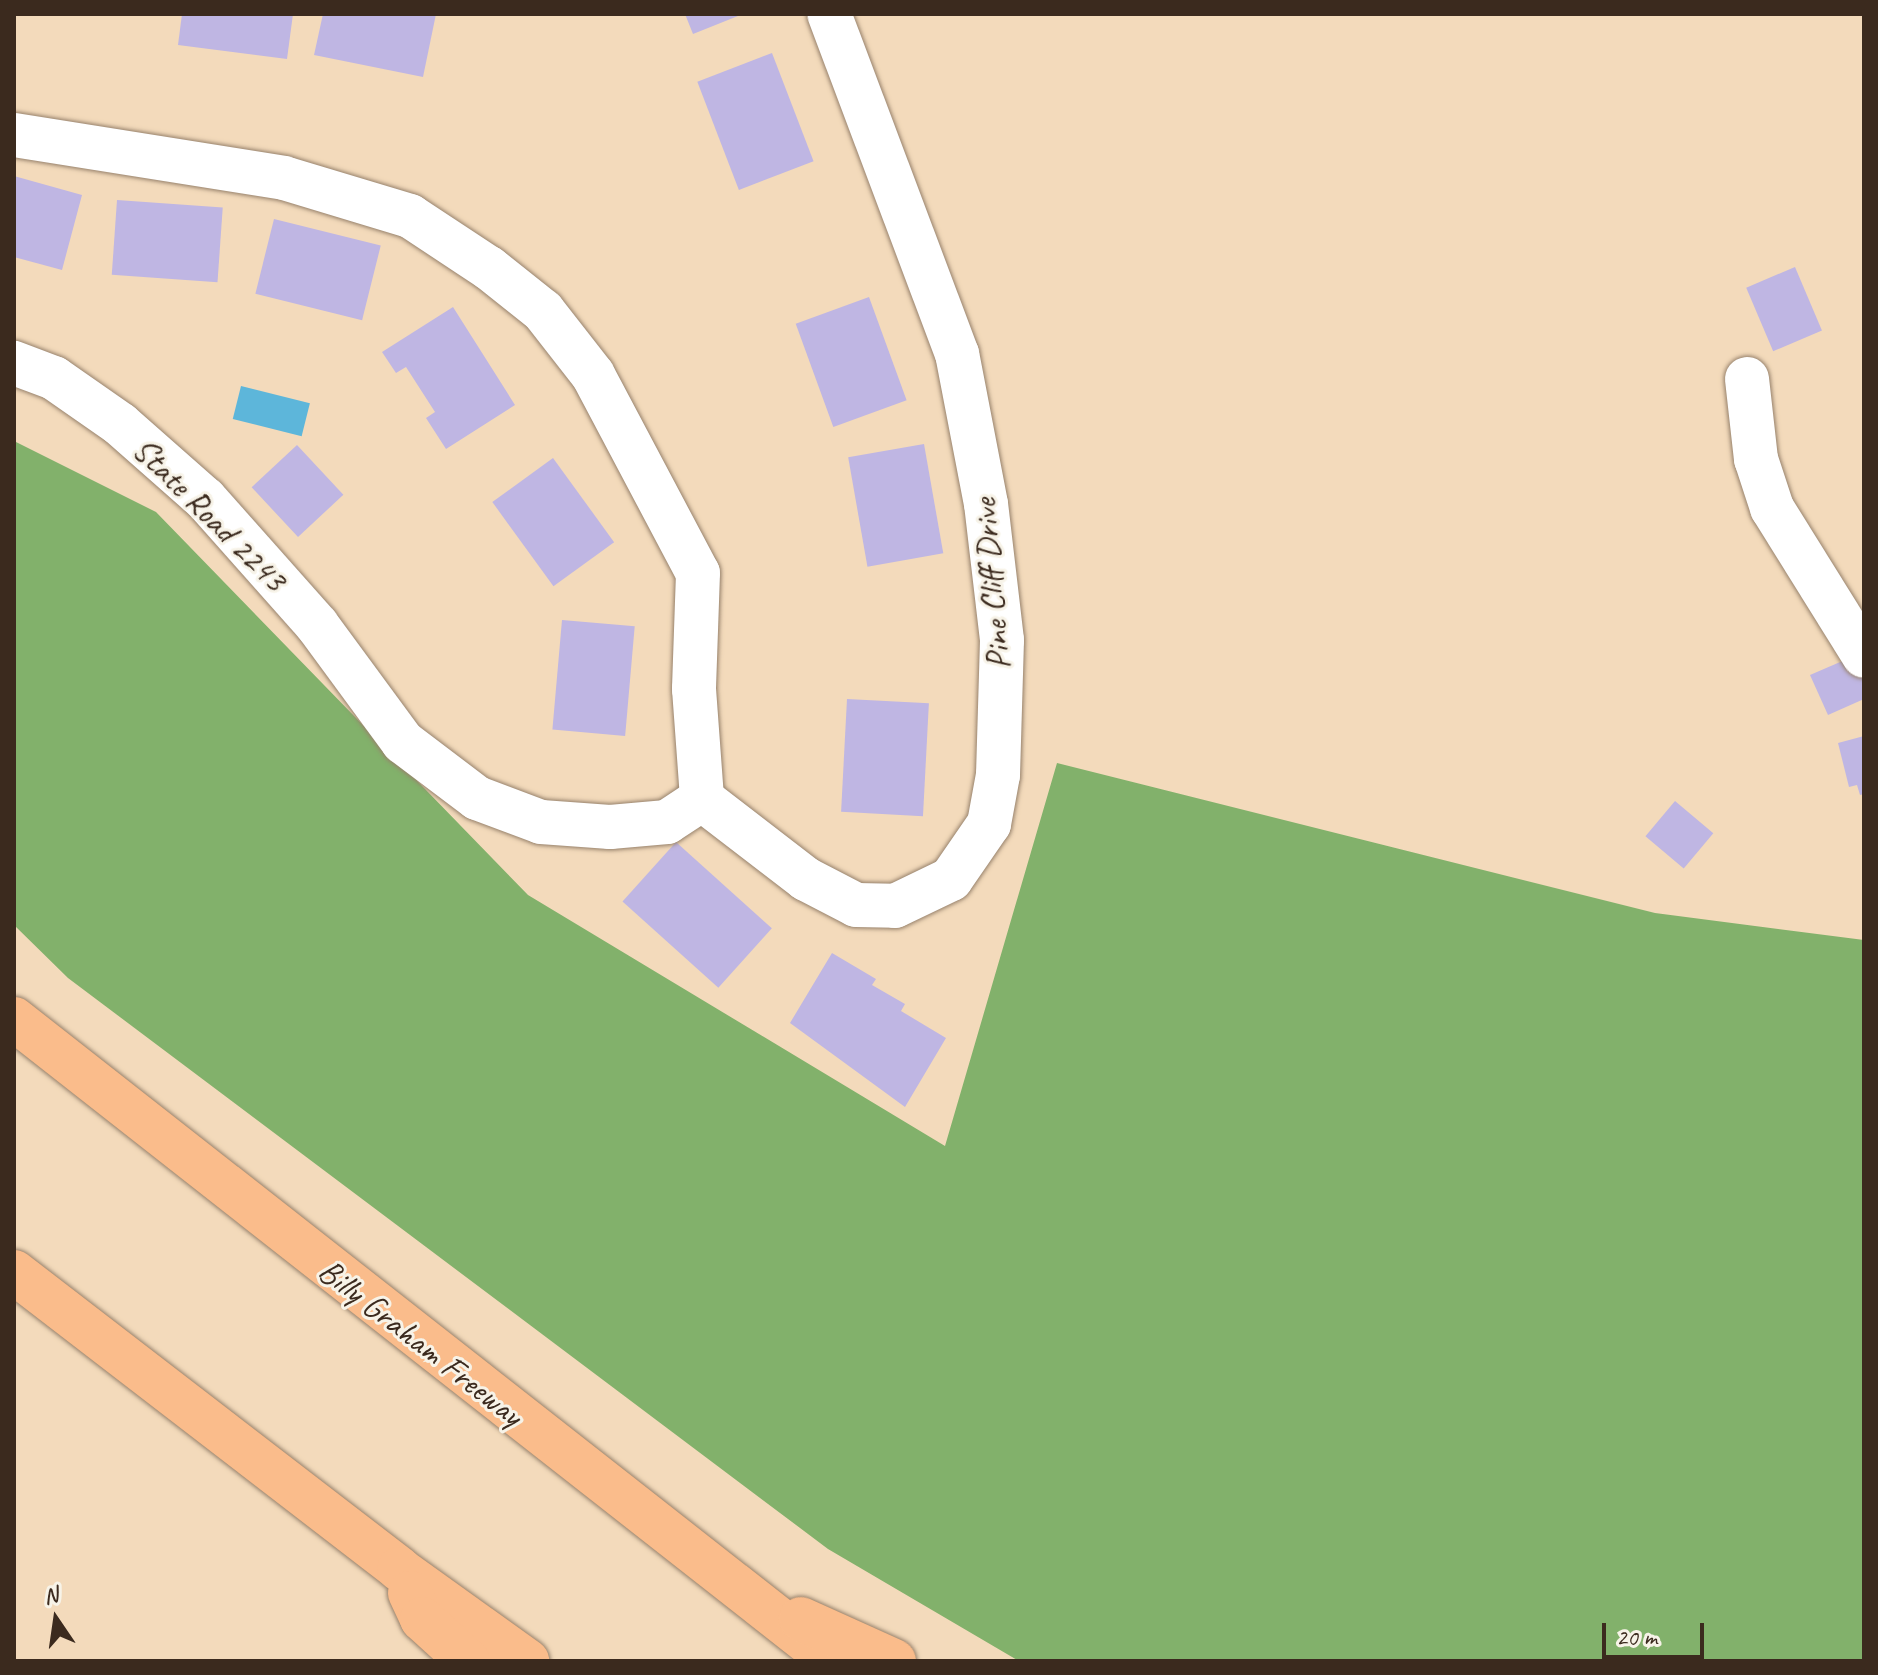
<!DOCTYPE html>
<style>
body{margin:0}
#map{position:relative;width:1878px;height:1675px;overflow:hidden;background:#f3dabb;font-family:Caveat,sans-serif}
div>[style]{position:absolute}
.forest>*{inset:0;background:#82b16b}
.water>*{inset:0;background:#5db6da;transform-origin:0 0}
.building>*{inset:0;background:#bfb6e3;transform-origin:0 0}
.roads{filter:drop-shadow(0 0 2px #97826c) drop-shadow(0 0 2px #97826c)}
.minor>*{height:44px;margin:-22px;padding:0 22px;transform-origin:22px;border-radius:22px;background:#fff}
.highway>*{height:44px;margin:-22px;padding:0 22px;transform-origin:22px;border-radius:22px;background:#fabc8b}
span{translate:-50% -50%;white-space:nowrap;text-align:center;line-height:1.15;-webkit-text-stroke:6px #f7f3e8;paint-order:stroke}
.street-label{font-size:34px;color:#3b2a1e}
.frame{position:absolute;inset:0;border:16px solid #3b2a1e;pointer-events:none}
.north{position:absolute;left:16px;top:1579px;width:80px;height:80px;-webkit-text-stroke:6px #f7f3e8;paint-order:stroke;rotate:347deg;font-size:22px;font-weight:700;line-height:32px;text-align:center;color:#3b2a1e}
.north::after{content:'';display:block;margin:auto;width:28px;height:36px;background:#3b2a1e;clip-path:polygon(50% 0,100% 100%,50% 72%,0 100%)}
.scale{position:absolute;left:1602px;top:1623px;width:102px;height:36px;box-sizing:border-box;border:4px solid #3b2a1e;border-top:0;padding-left:10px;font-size:24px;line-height:28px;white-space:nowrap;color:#3b2a1e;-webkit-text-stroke:6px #f7f3e8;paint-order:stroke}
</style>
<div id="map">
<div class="forest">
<div style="clip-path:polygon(14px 441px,156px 512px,528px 895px,945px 1146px,1057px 763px,1655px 913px,1864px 940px,1864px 1661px,1019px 1661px,828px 1549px,68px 978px,14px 925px)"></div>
</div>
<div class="water">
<div style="left:241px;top:386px;width:71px;height:34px;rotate:14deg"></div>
</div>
<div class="building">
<div style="clip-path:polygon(182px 14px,293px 14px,287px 59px,178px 45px)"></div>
<div style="clip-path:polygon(323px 14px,436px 14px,423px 77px,314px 55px)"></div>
<div style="clip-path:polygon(685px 14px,743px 14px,693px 34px)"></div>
<div style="left:772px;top:53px;width:116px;height:80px;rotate:69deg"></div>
<div style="clip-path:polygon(14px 176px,82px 195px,62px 270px,14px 257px)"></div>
<div style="left:117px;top:200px;width:106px;height:75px;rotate:4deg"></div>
<div style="left:274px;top:219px;width:110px;height:77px;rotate:14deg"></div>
<div style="left:1795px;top:267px;width:69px;height:53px;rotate:67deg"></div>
<div style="left:869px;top:297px;width:110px;height:78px;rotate:70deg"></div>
<div style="clip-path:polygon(453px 307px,515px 405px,446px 449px,426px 418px,435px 412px,406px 367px,396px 373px,382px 352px)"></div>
<div style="left:924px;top:444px;width:111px;height:77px;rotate:80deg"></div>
<div style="left:297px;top:445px;width:68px;height:62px;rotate:47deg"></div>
<div style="left:553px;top:458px;width:104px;height:75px;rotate:54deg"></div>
<div style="left:562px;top:620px;width:73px;height:110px;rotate:5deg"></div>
<div style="clip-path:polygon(1854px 656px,1864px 679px,1864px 699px,1828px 715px,1810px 675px)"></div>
<div style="left:847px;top:699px;width:82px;height:113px;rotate:3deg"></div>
<div style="clip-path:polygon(1864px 736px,1864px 794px,1860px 795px,1857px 785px,1849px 787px,1838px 743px)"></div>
<div style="left:1675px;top:801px;width:50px;height:46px;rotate:40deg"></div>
<div style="left:676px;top:842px;width:129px;height:80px;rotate:42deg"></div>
<div style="clip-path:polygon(832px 953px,876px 979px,872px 985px,905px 1004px,901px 1011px,946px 1038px,905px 1107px,790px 1023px)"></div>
</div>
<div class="roads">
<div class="minor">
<div style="left:14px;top:135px;width:273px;rotate:9deg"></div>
<div style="left:284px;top:178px;width:132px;rotate:16.8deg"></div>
<div style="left:410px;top:216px;width:95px;rotate:33.4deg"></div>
<div style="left:489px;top:268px;width:69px;rotate:38.5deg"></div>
<div style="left:543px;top:311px;width:81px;rotate:52deg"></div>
<div style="left:593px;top:375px;width:224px;rotate:62.1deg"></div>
<div style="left:698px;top:573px;width:116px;rotate:92deg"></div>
<div style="left:694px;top:689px;width:110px;rotate:85.8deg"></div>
<div style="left:702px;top:799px;width:42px;rotate:146.7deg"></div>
<div style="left:667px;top:822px;width:57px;rotate:175deg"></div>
<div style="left:610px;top:827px;width:69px;rotate:-175.9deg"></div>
<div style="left:541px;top:822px;width:68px;rotate:-159.4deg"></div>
<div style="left:477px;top:798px;width:93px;rotate:-142.9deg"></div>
<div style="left:403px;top:742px;width:145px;rotate:-126.3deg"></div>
<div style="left:317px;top:625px;width:169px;rotate:-131.6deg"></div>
<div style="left:205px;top:499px;width:113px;rotate:-138.6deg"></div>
<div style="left:120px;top:424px;width:80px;rotate:-145.1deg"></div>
<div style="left:54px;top:378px;width:43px;rotate:-159.4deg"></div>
<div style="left:1747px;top:379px;width:81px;rotate:83.6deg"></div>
<div style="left:1756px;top:459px;width:52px;rotate:71.9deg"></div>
<div style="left:1772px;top:508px;width:174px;rotate:58.1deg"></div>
<div style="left:702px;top:799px;width:131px;rotate:37.6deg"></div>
<div style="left:806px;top:879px;width:56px;rotate:27.5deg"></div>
<div style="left:856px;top:905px;width:39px;rotate:1deg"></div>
<div style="left:895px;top:906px;width:62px;rotate:-25.7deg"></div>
<div style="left:951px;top:879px;width:67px;rotate:-55.4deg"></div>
<div style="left:989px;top:824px;width:50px;rotate:-79.6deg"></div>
<div style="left:998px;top:775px;width:135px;rotate:-88.3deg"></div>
<div style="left:1002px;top:640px;width:137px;rotate:-96.7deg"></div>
<div style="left:986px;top:504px;width:153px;rotate:-100.9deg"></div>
<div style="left:957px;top:354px;width:363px;rotate:-110.6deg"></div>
</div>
<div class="highway">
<div style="left:14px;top:1019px;width:1040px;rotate:38.13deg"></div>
<div style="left:14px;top:1272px;width:486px;rotate:37.6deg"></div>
<div style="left:399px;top:1569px;width:158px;rotate:35.7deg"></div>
<div style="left:410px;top:1593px;width:29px;rotate:65deg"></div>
<div style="left:422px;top:1619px;width:62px;rotate:42.4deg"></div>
<div style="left:801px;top:1619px;width:102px;rotate:24.3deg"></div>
</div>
</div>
<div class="street-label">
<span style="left:210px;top:514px;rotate:45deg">State Road 2243</span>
<span style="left:991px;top:584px;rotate:-95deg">Pine Cliff Drive</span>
<span style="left:421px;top:1342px;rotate:38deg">Billy Graham Freeway</span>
</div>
<div class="frame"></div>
<div class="north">N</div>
<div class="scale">20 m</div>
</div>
